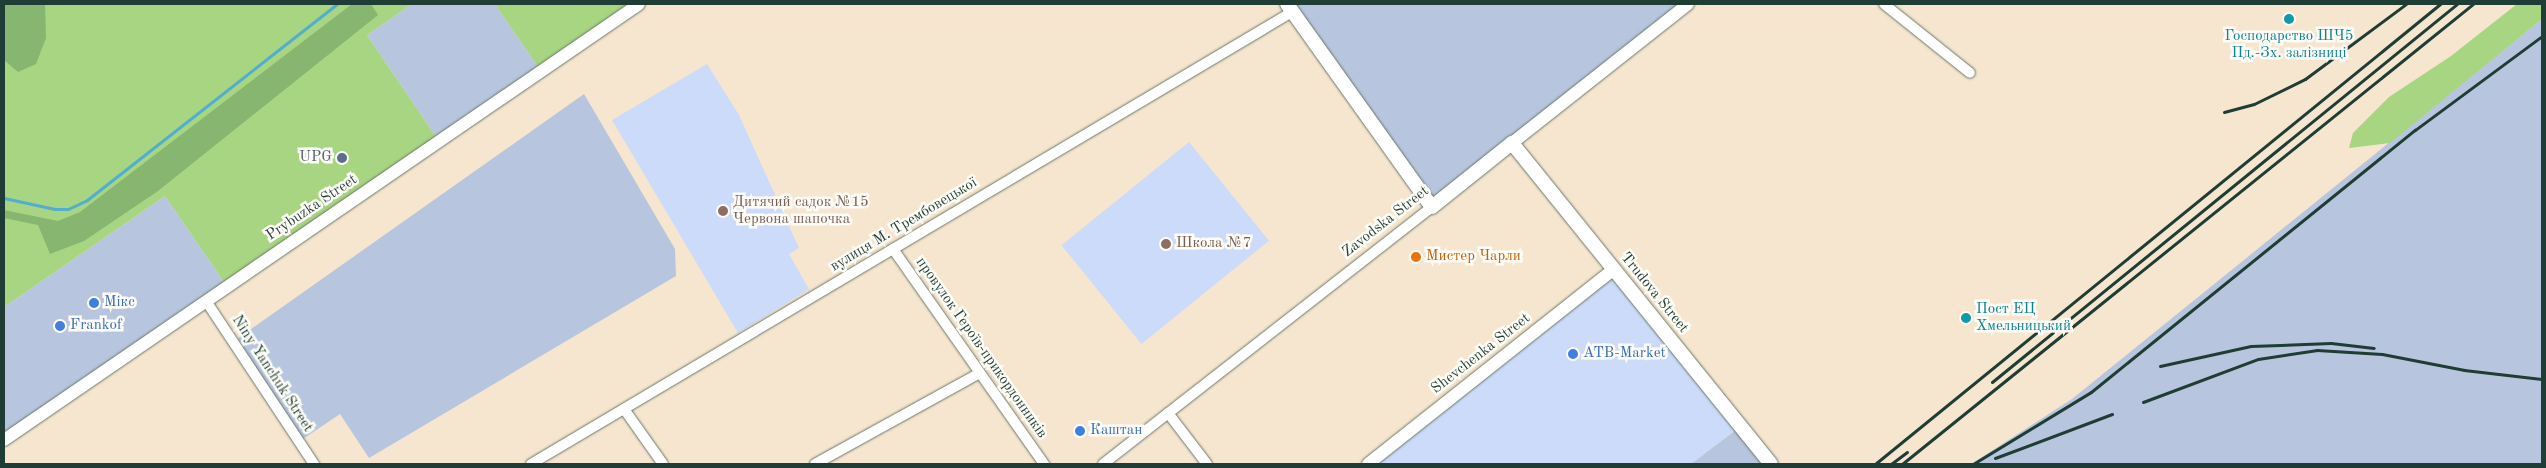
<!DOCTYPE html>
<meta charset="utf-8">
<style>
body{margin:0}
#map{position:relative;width:2546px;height:468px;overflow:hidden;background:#f6e5cf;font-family:"Old Standard TT",serif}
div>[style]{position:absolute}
.built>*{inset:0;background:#ccdbf9;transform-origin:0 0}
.industrial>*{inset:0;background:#b8c5de}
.green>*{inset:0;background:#a8d581}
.forest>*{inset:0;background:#86b66f}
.stream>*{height:3px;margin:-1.5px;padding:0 1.5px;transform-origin:1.5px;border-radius:1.5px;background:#51aed0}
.roads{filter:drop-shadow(0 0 1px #6a786a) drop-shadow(0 0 1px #6a786a)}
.minor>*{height:10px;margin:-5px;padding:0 5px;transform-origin:5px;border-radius:5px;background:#fff}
.tertiary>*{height:12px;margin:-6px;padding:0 6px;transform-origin:6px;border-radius:6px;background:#fff}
.secondary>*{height:14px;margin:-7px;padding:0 7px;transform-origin:7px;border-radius:7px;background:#fff}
.rail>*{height:3px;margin:-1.5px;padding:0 1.5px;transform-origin:1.5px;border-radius:1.5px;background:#1f3d34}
.dots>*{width:14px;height:14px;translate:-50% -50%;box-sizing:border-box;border:2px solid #fdfcf7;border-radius:50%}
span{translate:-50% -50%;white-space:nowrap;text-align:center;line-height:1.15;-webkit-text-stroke:5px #fdfcf7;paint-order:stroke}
.culture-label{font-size:15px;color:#0d838f}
.left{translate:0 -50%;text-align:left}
.service-label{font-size:15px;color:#4e5e75}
.right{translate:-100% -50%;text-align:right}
.education-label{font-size:15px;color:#785e54}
.street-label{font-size:15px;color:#1f3d34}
.food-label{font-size:15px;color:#c56008}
.shop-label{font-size:15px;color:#366cbe}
.frame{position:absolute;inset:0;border:5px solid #1f3d34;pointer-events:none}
</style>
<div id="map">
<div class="built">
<div style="clip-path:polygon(707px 64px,739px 115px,799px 248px,789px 254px,809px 289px,738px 333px,612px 120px)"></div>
<div style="left:1189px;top:142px;width:127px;height:164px;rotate:51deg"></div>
<div style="clip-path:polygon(1613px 277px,1736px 430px,1691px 464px,1376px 464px)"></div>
</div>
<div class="industrial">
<div style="clip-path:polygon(412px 4px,495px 4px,538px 67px,436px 137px,367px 35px)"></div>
<div style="clip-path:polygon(1287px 4px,1688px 4px,1432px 207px)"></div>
<div style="clip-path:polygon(2542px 19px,2542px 464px,1971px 464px,2072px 399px)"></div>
<div style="clip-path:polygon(584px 94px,675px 249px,676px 276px,369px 458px,340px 414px,303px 439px,237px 339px)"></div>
<div style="clip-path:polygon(165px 196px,224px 282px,4px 434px,4px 307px)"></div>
<div style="clip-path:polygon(1736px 430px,1764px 464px,1691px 464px)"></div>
</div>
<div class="green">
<div style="clip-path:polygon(4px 4px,412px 4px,367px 35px,436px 137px,224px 282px,165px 196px,4px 307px)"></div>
<div style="clip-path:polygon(495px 4px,630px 4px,538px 67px)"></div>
<div style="clip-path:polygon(2517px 4px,2542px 4px,2542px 19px,2390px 143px,2349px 148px,2353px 133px,2389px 97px,2451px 56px)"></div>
</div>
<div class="forest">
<div style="clip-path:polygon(4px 4px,45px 4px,46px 38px,36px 64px,18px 72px,4px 60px)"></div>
<div style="clip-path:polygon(352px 4px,371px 4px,378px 15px,158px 191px,84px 241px,50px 254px,38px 225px,4px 218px,4px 210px,58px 221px,80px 212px)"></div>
</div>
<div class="stream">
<div style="left:4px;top:198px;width:52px;rotate:12.2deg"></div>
<div style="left:55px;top:209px;width:13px"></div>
<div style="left:68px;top:209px;width:21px;rotate:-25deg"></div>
<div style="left:87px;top:200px;width:318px;rotate:-38.1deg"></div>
</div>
<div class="roads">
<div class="minor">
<div style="left:1884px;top:4px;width:110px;rotate:38.7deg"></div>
<div style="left:893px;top:249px;width:263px;rotate:54.9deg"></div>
<div style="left:206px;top:301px;width:196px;rotate:56.5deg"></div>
<div style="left:624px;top:409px;width:67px;rotate:54.7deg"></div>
<div style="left:1168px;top:413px;width:64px;rotate:52.6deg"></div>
<div style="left:531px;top:464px;width:885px;rotate:-30.71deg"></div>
<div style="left:815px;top:464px;width:188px;rotate:-28.9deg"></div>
<div style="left:1103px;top:464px;width:417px;rotate:-38deg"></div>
</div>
<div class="tertiary">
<div style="left:1512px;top:143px;width:224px;rotate:-38.3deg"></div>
<div style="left:4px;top:440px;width:770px;rotate:-34.47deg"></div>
<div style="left:1368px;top:464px;width:314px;rotate:-38.4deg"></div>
</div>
<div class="secondary">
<div style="left:1287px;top:4px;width:249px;rotate:54.5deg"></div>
<div style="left:1432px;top:207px;width:102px;rotate:-38.7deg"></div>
<div style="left:1512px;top:143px;width:412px;rotate:51.1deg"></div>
</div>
</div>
<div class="rail">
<div style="left:2224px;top:112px;width:31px;rotate:-15deg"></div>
<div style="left:2254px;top:104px;width:57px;rotate:-26.1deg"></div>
<div style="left:2305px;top:79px;width:126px;rotate:-36.6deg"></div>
<div style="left:2160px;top:366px;width:93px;rotate:-12.4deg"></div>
<div style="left:2251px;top:346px;width:80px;rotate:-2.1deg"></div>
<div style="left:2331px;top:343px;width:43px;rotate:6.6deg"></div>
<div style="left:1992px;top:382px;width:599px;rotate:-39.11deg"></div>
<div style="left:2143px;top:402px;width:123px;rotate:-20.5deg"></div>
<div style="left:2258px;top:359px;width:60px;rotate:-8.7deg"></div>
<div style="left:2317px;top:350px;width:65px;rotate:3.5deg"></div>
<div style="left:2382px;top:354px;width:84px;rotate:11deg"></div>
<div style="left:2464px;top:370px;width:79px;rotate:6.6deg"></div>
<div style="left:1995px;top:458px;width:125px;rotate:-20.6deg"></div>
<div style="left:1875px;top:464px;width:729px;rotate:-39.15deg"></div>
<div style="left:1891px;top:464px;width:20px;rotate:-37deg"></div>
<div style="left:1902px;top:464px;width:733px;rotate:-38.86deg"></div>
<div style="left:1973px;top:464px;width:138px;rotate:-31.4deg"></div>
<div style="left:2091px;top:392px;width:417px;rotate:-39deg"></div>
<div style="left:2415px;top:130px;width:158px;rotate:-36.5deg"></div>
</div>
<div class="dots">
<div style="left:2289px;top:19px;background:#0f9aa8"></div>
<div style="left:342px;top:158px;background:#5c6f8a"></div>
<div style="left:723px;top:211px;background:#8d6e63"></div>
<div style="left:1166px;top:244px;background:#8d6e63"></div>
<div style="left:1416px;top:257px;background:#e8710a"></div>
<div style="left:94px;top:303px;background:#3f7fe0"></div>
<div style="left:1966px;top:318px;background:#0f9aa8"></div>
<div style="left:60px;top:326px;background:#3f7fe0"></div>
<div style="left:1573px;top:354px;background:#3f7fe0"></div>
<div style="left:1080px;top:431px;background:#3f7fe0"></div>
</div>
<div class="culture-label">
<span style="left:2289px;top:45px">Господарство ШЧ5<br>Пд.-Зх. залізниці</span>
<span class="left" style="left:1976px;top:318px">Пост ЕЦ<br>Хмельницький</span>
</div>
<div class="service-label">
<span class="right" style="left:332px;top:158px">UPG</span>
</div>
<div class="education-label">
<span class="left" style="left:733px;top:211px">Дитячий садок №15<br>Червона шапочка</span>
<span class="left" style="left:1176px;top:244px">Школа №7</span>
</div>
<div class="street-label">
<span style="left:312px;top:208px;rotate:-34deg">Prybuzka Street</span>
<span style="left:1386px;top:222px;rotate:-38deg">Zavodska Street</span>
<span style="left:904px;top:225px;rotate:-31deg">вулиця М. Трембовецької</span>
<span style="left:1654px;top:293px;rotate:51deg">Trudova Street</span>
<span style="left:981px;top:348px;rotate:55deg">провулок Героїв-прикордонників</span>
<span style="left:1481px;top:354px;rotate:-38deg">Shevchenka Street</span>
<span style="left:272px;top:374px;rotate:57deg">Niny Yanchuk Street</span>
</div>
<div class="food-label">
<span class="left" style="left:1426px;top:257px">Мистер Чарли</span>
</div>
<div class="shop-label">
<span class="left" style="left:104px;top:303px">Мікс</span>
<span class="left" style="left:70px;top:326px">Frankof</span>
<span class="left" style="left:1583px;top:354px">ATB-Market</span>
<span class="left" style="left:1090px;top:431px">Каштан</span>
</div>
<div class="frame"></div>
</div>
